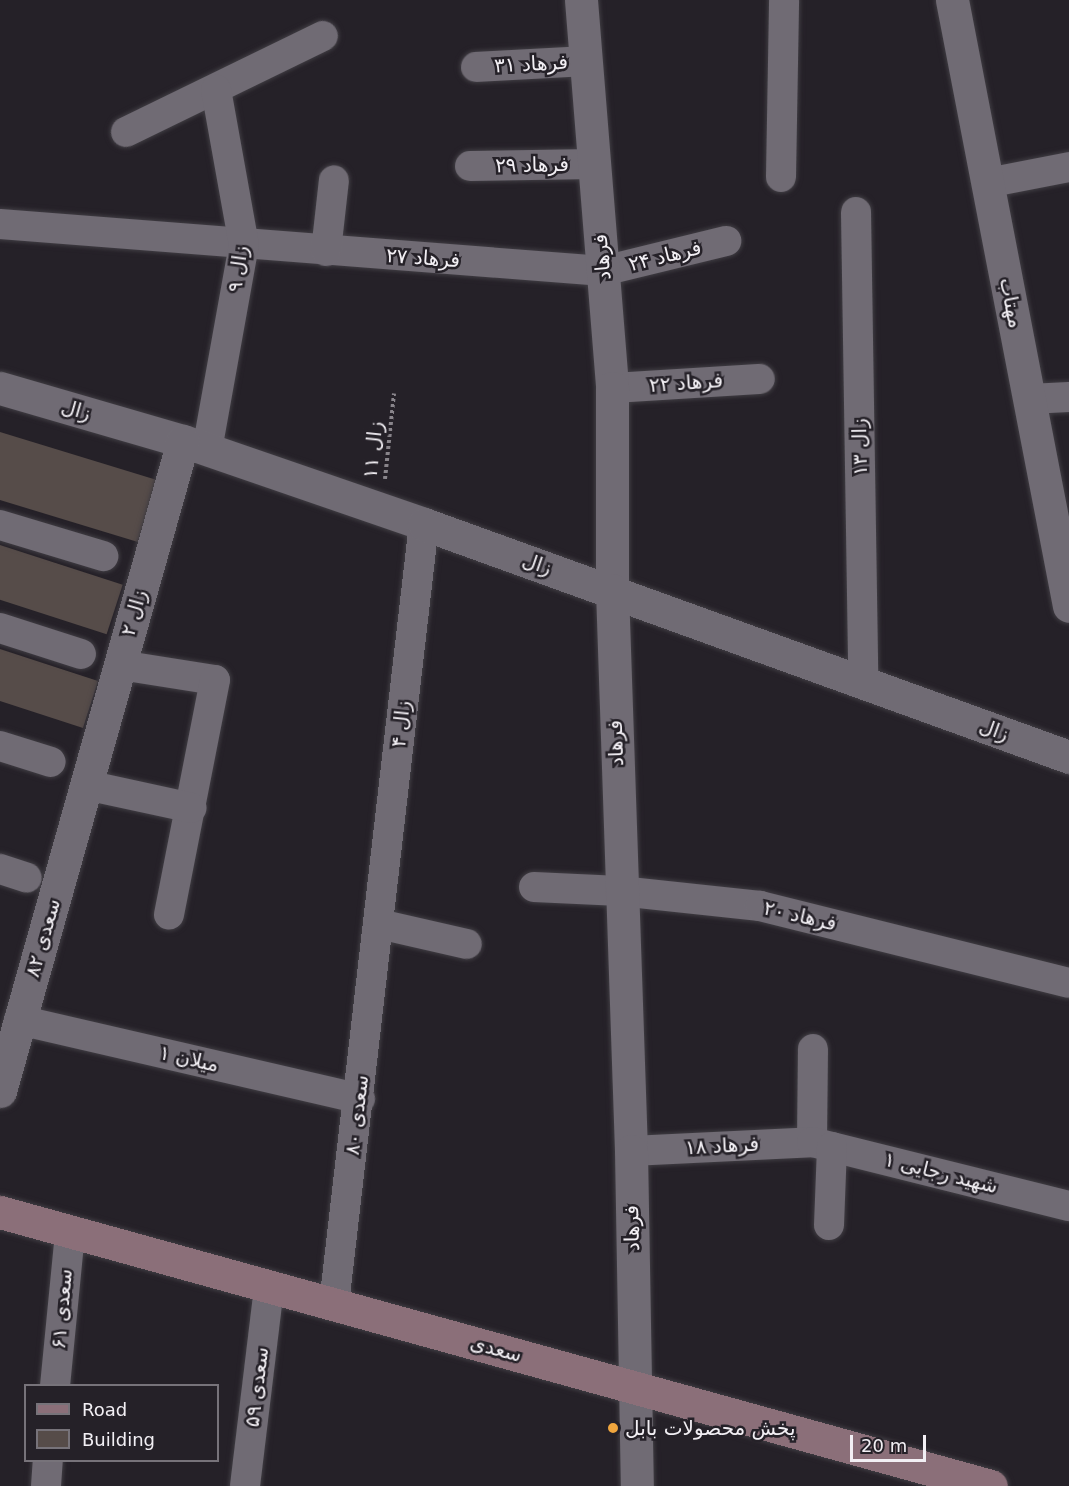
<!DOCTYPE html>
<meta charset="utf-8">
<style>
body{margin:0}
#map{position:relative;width:1069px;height:1486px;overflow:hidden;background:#252128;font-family:"DejaVu Sans","Noto Naskh Arabic",sans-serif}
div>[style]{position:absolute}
.building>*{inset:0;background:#564c49;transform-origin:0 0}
.path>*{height:4px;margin-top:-2px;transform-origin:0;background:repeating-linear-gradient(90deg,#89858b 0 3px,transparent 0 6px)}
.roads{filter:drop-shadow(0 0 2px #403d43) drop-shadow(0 0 2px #403d43)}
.minor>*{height:30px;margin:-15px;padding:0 15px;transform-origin:15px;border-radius:15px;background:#706b74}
.tertiary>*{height:33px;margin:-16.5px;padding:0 16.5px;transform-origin:16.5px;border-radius:16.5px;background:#706b74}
.secondary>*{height:33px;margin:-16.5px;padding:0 16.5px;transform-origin:16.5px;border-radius:16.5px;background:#8b6f79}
.dots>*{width:16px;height:16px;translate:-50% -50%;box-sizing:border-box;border:3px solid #252128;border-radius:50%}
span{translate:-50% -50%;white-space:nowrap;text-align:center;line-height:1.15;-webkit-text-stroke:5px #252128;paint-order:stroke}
.street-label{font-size:20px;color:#f2eff4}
.poi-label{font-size:20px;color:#f2eff4}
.left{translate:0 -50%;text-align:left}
.legend{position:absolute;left:24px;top:1384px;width:195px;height:78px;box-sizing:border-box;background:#252128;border:2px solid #77737a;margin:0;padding:8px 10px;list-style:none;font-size:18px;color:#f2eff4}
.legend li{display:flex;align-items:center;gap:12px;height:30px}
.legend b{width:30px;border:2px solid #77737a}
.scale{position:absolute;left:850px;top:1435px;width:76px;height:27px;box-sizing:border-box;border:3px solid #f2eff4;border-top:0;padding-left:8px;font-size:18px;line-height:21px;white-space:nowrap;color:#f2eff4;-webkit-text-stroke:4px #252128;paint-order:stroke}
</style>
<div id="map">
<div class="building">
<div style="left:0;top:432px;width:164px;height:65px;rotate:17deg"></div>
<div style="left:0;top:545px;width:129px;height:52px;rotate:18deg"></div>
<div style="clip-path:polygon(0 649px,98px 681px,83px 728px,0 701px)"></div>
</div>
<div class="path">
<div style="left:385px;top:479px;width:86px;rotate:-84deg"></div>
</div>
<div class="roads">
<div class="minor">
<div style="left:476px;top:67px;width:110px;rotate:-3.1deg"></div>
<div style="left:126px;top:132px;width:219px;rotate:-26deg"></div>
<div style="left:470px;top:166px;width:124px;rotate:-0.9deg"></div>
<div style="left:781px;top:177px;width:177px;rotate:-89deg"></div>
<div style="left:987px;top:183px;width:84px;rotate:-11deg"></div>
<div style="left:856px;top:212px;width:470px;rotate:89.1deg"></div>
<div style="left:0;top:224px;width:605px;rotate:4.46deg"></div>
<div style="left:603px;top:271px;width:127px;rotate:-13.7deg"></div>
<div style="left:326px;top:251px;width:71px;rotate:-83.6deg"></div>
<div style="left:612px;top:388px;width:148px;rotate:-3.5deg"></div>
<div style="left:1029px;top:399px;width:40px;rotate:-2.9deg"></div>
<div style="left:207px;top:450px;width:208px;rotate:-79.8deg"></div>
<div style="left:244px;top:245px;width:158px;rotate:-100.2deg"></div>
<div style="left:0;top:525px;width:108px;rotate:16.8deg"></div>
<div style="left:0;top:628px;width:85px;rotate:17.8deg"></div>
<div style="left:120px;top:665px;width:96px;rotate:9deg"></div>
<div style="left:215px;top:680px;width:239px;rotate:101.1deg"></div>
<div style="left:0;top:746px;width:53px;rotate:17.4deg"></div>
<div style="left:86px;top:785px;width:108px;rotate:12.2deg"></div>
<div style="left:0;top:869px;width:28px;rotate:18deg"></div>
<div style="left:534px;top:887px;width:86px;rotate:2.7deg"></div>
<div style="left:620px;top:891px;width:141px;rotate:6.1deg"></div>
<div style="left:760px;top:906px;width:318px;rotate:14deg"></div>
<div style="left:379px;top:924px;width:90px;rotate:12.8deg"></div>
<div style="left:19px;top:1020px;width:350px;rotate:13deg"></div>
<div style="left:812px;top:1142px;width:93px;rotate:-89.4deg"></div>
<div style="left:631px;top:1151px;width:181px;rotate:-2.8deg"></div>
<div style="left:812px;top:1142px;width:265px;rotate:14deg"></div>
<div style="left:829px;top:1225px;width:78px;rotate:-87.8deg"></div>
<div style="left:334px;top:1304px;width:785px;rotate:-83.42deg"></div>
<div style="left:55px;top:1386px;width:155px;rotate:-84.4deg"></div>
<div style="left:46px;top:1486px;width:26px;rotate:-86deg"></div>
<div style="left:245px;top:1486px;width:199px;rotate:-83.1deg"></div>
</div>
<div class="tertiary">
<div style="left:581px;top:0;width:389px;rotate:85.4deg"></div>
<div style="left:612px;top:388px;width:202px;rotate:90deg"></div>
<div style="left:612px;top:590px;width:561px;rotate:88.06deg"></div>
<div style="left:631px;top:1151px;width:335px;rotate:89deg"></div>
<div style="left:952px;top:0;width:617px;rotate:79.07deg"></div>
<div style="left:0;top:388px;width:191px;rotate:16.2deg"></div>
<div style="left:183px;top:441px;width:255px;rotate:19deg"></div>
<div style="left:424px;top:524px;width:686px;rotate:19.86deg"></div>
<div style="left:0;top:1091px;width:675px;rotate:-74.28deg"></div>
</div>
<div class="secondary">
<div style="left:0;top:1212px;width:1028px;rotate:15.46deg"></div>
</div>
</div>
<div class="dots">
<div style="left:613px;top:1428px;background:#f0a63e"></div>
</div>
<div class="street-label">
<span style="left:531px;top:64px;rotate:-3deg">فرهاد ۳۱</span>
<span style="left:532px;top:165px;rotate:-1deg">فرهاد ۲۹</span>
<span style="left:665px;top:256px;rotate:-14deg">فرهاد ۲۴</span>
<span style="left:602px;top:257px;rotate:-95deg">فرهاد</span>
<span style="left:423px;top:258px;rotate:4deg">فرهاد ۲۷</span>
<span style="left:238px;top:269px;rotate:-82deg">زال ۹</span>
<span style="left:1011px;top:303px;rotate:79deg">مهتاب</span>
<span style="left:686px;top:383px;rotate:-4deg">فرهاد ۲۲</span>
<span style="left:76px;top:410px;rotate:16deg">زال</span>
<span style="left:860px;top:447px;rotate:-91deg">زال ۱۳</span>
<span style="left:373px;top:450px;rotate:-84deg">زال ۱۱</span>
<span style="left:537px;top:564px;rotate:19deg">زال</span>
<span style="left:134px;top:613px;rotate:-74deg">زال ۲</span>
<span style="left:401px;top:724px;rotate:-84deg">زال ۴</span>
<span style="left:994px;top:730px;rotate:20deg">زال</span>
<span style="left:616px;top:743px;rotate:-92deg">فرهاد</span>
<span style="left:800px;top:916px;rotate:13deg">فرهاد ۲۰</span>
<span style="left:43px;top:938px;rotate:-74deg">سعدی ۸۲</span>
<span style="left:189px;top:1059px;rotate:13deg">میلان ۱</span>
<span style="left:357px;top:1115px;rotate:-83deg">سعدی ۸۰</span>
<span style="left:722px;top:1146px;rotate:-3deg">فرهاد ۱۸</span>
<span style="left:941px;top:1173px;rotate:14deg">شهید رجایی ۱</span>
<span style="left:632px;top:1228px;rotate:-91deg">فرهاد</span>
<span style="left:62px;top:1309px;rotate:-85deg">سعدی ۶۱</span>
<span style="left:496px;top:1349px;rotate:15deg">سعدی</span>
<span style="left:257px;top:1387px;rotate:-83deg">سعدی ۵۹</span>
</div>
<div class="poi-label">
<span class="left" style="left:625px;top:1428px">پخش محصولات بابل</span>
</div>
<ul class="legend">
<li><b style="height:8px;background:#8b6f79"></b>Road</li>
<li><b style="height:16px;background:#564c49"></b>Building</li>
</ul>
<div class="scale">20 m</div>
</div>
